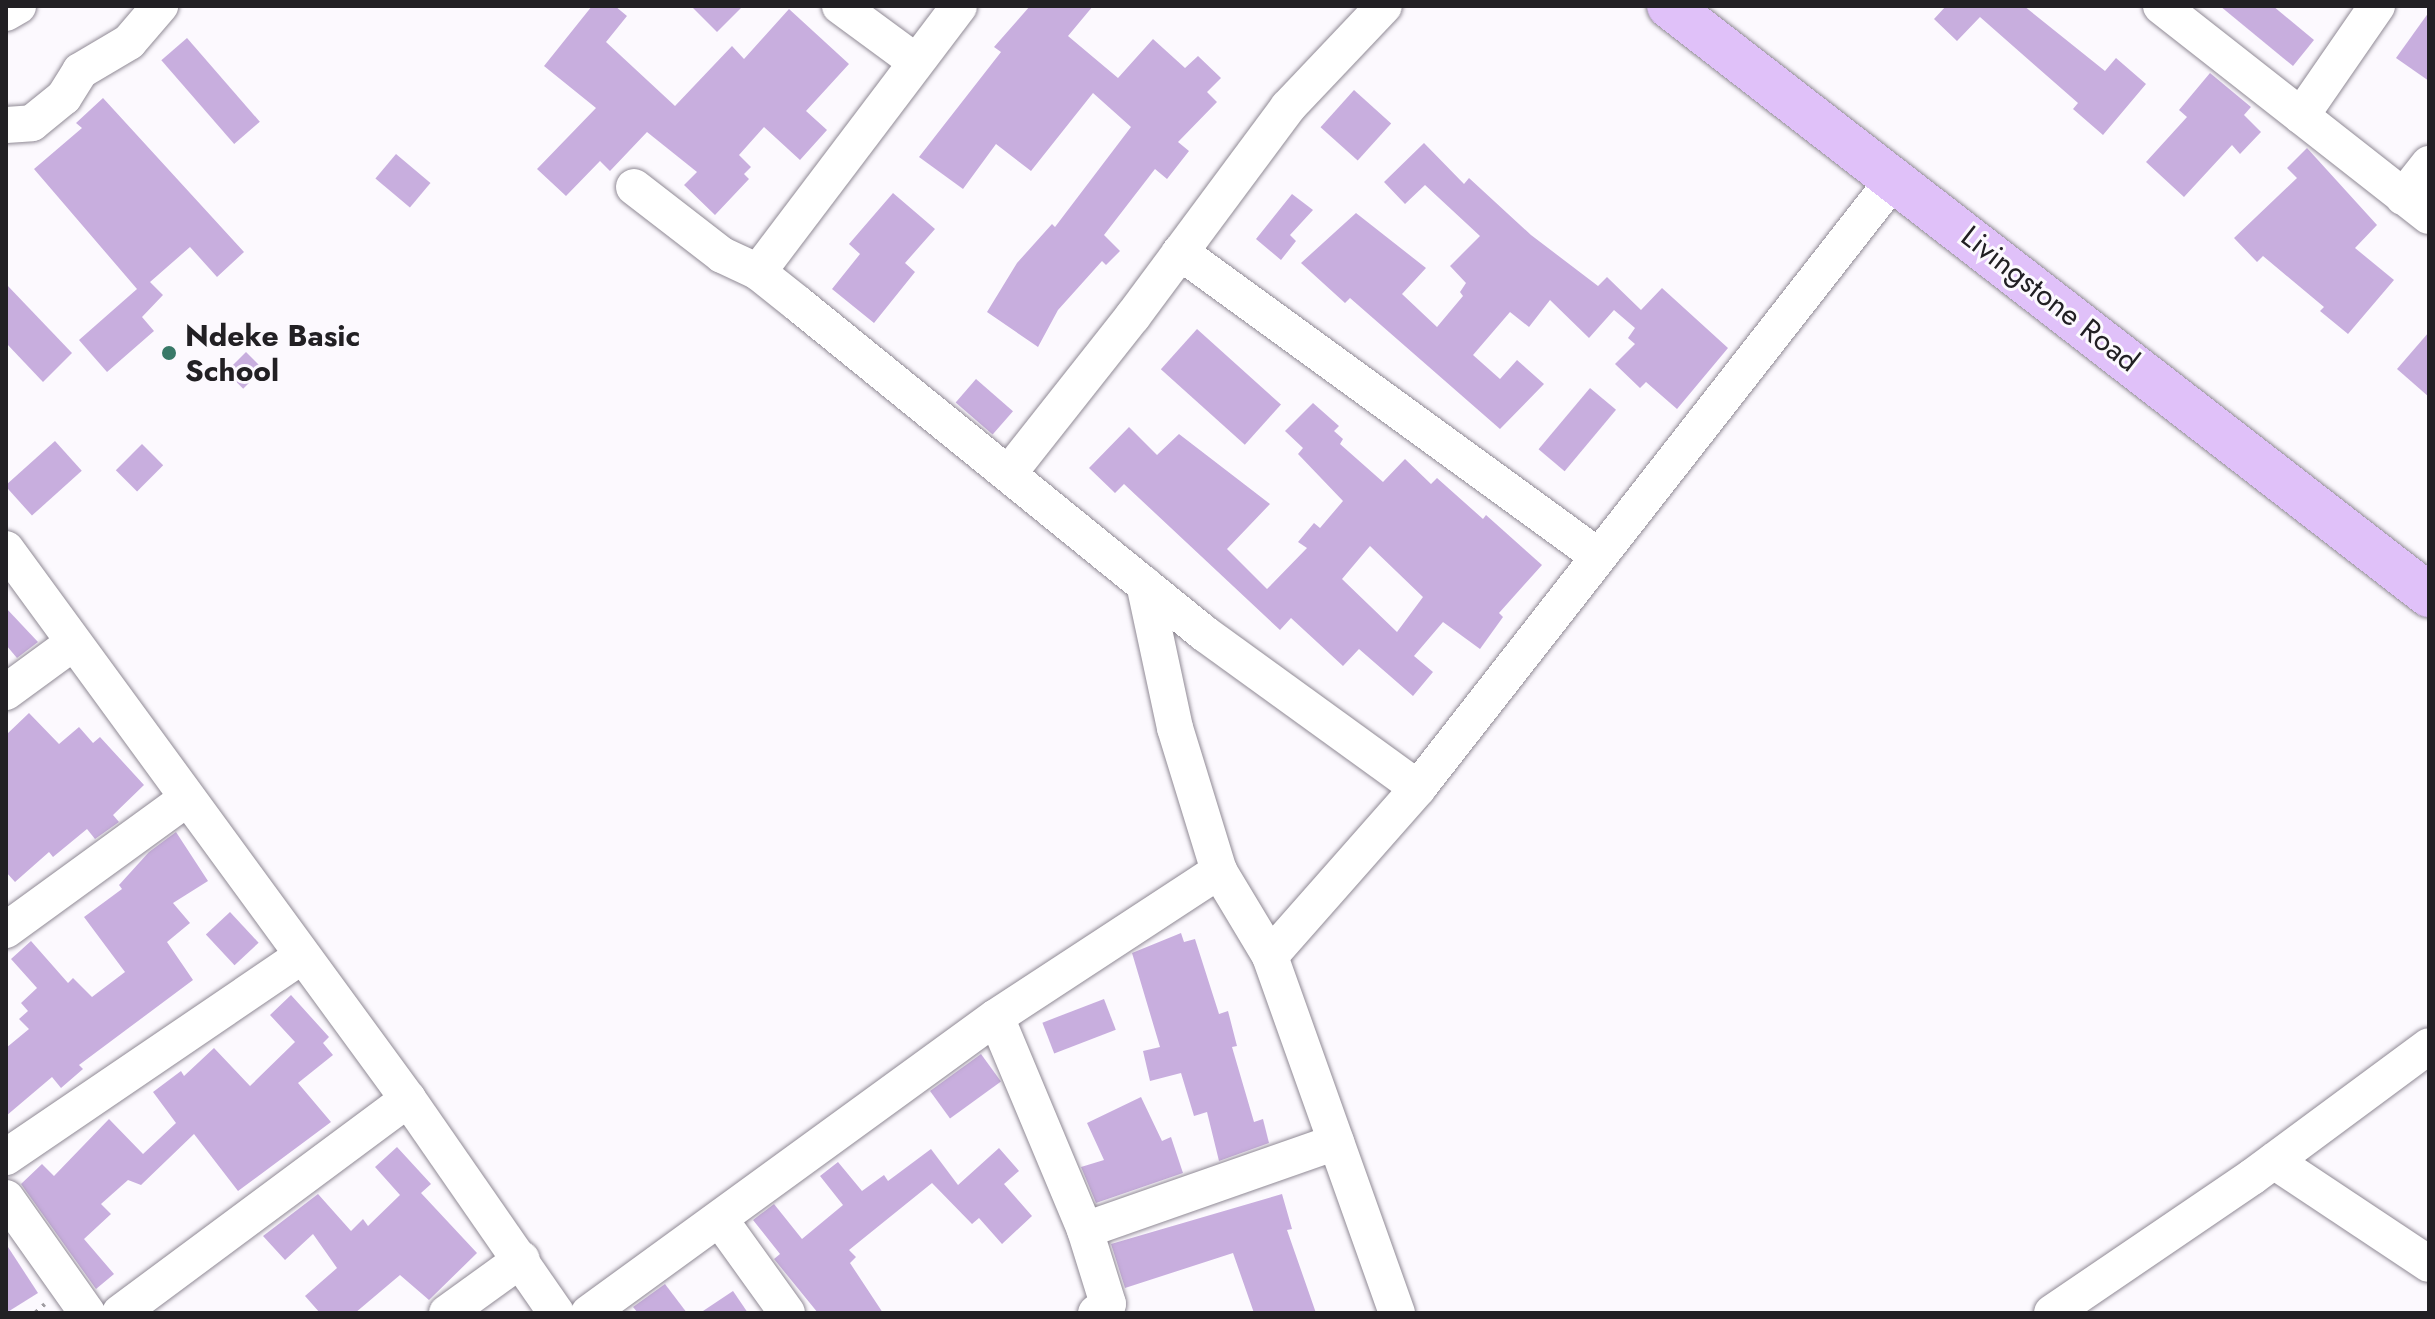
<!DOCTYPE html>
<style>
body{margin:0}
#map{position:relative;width:2435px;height:1319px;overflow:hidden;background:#fcf9fe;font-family:Jost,sans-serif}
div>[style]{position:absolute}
.building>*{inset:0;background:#c8aede;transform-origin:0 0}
.path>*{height:4px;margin-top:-2px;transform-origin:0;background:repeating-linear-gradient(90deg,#9f9ca1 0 4px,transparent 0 10px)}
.roads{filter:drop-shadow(0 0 2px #908a95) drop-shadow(0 0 2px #908a95)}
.minor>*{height:36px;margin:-18px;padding:0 18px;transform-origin:18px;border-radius:18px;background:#fff}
.highway>*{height:44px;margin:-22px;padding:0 22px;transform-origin:22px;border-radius:22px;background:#e0c1f9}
.dots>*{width:22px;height:22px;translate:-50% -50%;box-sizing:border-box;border:4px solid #fcf9fe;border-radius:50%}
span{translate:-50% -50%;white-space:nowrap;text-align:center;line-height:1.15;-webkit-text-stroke:6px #fcf9fe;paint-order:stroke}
.street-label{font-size:30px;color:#222024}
.poi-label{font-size:30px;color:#222024;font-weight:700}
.left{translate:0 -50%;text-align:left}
.frame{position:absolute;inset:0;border:8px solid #222024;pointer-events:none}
</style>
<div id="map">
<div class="building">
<div style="clip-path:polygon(592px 6px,615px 6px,627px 16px,606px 42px,675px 106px,732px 46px,744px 59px,789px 9px,849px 64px,806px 111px,827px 130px,800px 160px,764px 127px,739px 155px,751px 167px,744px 174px,749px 179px,715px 215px,684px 185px,697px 172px,647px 132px,610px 171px,600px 161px,566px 196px,537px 169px,596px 108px,544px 66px)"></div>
<div style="clip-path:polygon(691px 6px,743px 6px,717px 32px)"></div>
<div style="clip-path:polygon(1030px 6px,1093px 6px,1068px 36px,1118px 78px,1153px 39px,1185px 68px,1198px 56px,1221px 78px,1207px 92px,1217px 102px,1178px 142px,1189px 151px,1167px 179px,1155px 169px,1104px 235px,1120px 251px,1106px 265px,1102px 261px,1058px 310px,1038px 347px,987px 312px,1017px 263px,1052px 224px,1055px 227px,1131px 127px,1093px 93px,1031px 171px,996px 144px,963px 189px,919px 157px,1001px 52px,994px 47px)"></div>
<div style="clip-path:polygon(1946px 6px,2024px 6px,2105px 71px,2116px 58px,2146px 84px,2103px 135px,2073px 109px,2078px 103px,1980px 17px,1957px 41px,1934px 19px)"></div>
<div style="clip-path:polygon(2220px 6px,2273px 6px,2314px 40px,2293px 66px)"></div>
<div style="clip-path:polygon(2429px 12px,2429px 81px,2396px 58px)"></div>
<div style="left:187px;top:38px;width:111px;height:34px;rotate:49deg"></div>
<div style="clip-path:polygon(2210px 73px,2251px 107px,2244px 115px,2261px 132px,2240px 154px,2232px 145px,2184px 197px,2146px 162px,2187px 117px,2179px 110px)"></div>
<div style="left:1354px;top:90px;width:50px;height:50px;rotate:42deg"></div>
<div style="clip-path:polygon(103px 98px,244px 252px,217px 277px,190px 247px,150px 282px,163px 295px,142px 317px,154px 331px,107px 372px,79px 340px,137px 289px,34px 169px,82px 128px,76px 123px)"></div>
<div style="clip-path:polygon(1424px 143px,1464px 184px,1469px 178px,1531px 235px,1598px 286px,1607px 277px,1641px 310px,1662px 288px,1728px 348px,1677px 409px,1646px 382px,1640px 388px,1615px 364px,1635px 344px,1628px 338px,1635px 328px,1614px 310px,1589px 338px,1550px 300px,1529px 327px,1510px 312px,1473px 355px,1500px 379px,1517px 360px,1544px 384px,1500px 429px,1350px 298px,1345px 303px,1301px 263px,1356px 213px,1426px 268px,1402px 294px,1437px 327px,1463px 296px,1460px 292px,1466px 283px,1450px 266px,1480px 236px,1425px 185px,1405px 204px,1384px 182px)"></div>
<div style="clip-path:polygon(2307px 148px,2377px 225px,2355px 248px,2394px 280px,2348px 334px,2320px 311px,2324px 307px,2263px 256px,2257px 262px,2234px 238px,2297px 178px,2287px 168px)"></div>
<div style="left:396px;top:154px;width:45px;height:32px;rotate:40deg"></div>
<div style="clip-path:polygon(893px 193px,935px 229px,905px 263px,915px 272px,874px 323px,832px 289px,860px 254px,849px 244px)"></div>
<div style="clip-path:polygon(1292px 194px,1313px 210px,1290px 235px,1296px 241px,1281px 260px,1256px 239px)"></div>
<div style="clip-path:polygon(6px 284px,72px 353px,43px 382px,6px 343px)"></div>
<div style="left:1197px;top:329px;width:113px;height:54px;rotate:42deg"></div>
<div style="clip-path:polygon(2429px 332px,2429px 397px,2397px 369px)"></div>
<div style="left:246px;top:352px;width:24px;height:28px;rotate:45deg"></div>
<div style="left:976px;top:379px;width:49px;height:31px;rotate:41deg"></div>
<div style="left:1590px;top:388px;width:34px;height:80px;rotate:40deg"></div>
<div style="clip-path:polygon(evenodd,1313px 403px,1339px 426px,1334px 431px,1343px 439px,1340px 444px,1383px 482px,1405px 459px,1431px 484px,1437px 478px,1483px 519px,1486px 515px,1542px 565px,1499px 613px,1503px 617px,1480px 649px,1443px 622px,1414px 656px,1433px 672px,1413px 696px,1359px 649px,1343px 666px,1291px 618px,1280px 630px,1124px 484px,1115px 493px,1089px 468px,1129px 427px,1157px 455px,1179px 434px,1270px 504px,1227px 549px,1267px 589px,1307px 548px,1298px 542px,1314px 523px,1320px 528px,1343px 501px,1298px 454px,1303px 448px,1285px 431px,1313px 403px,1370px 546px,1423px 597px,1397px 632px,1342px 579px,1370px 546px)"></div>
<div style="left:55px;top:441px;width:40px;height:67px;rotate:48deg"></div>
<div style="left:142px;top:444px;width:30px;height:37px;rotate:45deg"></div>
<div style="clip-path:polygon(6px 608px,38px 642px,17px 658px,6px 645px)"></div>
<div style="clip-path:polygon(29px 713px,59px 744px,79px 727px,93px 743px,100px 737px,144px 785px,113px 815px,119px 822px,95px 839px,87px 829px,53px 857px,49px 852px,15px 882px,6px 872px,6px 735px)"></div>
<div style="clip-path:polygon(176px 832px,208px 881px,173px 903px,190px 923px,167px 942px,193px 980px,79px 1065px,83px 1069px,61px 1088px,52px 1077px,6px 1116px,6px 1048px,29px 1029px,19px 1019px,28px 1011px,21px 1003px,37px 988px,11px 959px,31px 941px,68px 983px,73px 978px,92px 997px,125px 972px,84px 917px,122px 889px,119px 885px,149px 852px)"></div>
<div style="left:230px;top:912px;width:42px;height:33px;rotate:47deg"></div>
<div style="clip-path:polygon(1181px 933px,1184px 942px,1195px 939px,1219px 1014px,1228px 1011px,1237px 1046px,1232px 1047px,1254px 1122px,1263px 1119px,1269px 1143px,1219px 1161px,1207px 1112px,1194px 1116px,1181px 1073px,1150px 1081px,1143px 1051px,1160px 1047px,1132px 953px)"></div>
<div style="clip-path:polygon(291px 995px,329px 1037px,323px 1043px,333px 1055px,298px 1083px,331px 1122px,238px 1191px,194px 1134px,141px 1185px,128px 1180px,101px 1204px,111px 1214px,84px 1239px,114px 1274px,96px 1289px,21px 1184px,42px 1164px,54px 1176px,109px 1119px,143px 1154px,176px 1123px,153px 1092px,181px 1071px,184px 1076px,214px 1048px,250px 1086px,295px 1042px,270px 1015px)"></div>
<div style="left:1104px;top:999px;width:33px;height:66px;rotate:69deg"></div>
<div style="left:981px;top:1054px;width:34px;height:63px;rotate:54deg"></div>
<div style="clip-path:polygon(1141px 1097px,1162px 1141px,1171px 1137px,1183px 1173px,1096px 1203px,1081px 1167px,1104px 1160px,1087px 1123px)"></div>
<div style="clip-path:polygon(397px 1147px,431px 1184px,421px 1193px,477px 1253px,429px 1300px,400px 1275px,355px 1313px,320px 1313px,305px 1296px,337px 1268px,313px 1234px,285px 1260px,263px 1236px,318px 1194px,351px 1231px,363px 1219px,368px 1226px,400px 1195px,375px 1167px)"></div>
<div style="clip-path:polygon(999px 1148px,1019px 1171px,1004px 1184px,1032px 1216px,1002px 1244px,979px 1218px,972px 1224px,932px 1183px,849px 1250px,856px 1257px,850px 1263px,883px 1313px,818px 1313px,774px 1259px,780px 1254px,753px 1220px,774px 1204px,802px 1239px,843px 1205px,820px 1176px,838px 1162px,862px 1191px,884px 1175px,888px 1181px,931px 1149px,958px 1185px)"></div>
<div style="clip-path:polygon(1282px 1194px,1292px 1229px,1287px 1230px,1316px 1313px,1254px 1313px,1233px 1253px,1125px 1288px,1111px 1244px)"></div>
<div style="clip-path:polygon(6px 1244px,38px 1293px,6px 1313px)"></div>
<div style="clip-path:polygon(665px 1284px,687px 1313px,638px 1313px,633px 1307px)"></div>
<div style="clip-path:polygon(733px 1291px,748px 1313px,700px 1313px)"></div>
</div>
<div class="path">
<div style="left:35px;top:1313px;width:13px;rotate:-42deg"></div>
</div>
<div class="roads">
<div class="minor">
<div style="left:840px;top:6px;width:93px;rotate:36.3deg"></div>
<div style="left:2161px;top:6px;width:340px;rotate:38.1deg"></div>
<div style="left:6px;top:13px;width:14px;rotate:-30deg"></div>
<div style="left:2301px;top:116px;width:134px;rotate:-55.4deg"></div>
<div style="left:6px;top:125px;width:26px;rotate:-4deg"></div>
<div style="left:32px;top:123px;width:41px;rotate:-39.1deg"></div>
<div style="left:64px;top:97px;width:31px;rotate:-58deg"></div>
<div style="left:80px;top:71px;width:57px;rotate:-30.6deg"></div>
<div style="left:129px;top:42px;width:48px;rotate:-49.3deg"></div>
<div style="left:634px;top:187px;width:111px;rotate:37.7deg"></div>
<div style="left:722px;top:255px;width:40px;rotate:25deg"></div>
<div style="left:758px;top:272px;width:50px;rotate:38.5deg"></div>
<div style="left:797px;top:303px;width:525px;rotate:39.05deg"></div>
<div style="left:1205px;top:634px;width:263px;rotate:35.9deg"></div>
<div style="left:2403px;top:197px;width:42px;rotate:-51.8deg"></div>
<div style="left:1180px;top:252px;width:517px;rotate:36.03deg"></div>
<div style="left:758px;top:272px;width:333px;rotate:-52.9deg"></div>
<div style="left:1009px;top:473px;width:200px;rotate:-51.7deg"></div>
<div style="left:1133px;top:316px;width:260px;rotate:-53.4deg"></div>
<div style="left:1288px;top:107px;width:139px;rotate:-46.5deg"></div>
<div style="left:6px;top:549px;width:681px;rotate:53.84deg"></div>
<div style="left:408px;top:1099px;width:260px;rotate:55.3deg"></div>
<div style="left:6px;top:692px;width:83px;rotate:-36.2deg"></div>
<div style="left:1219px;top:871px;width:99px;rotate:59deg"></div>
<div style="left:6px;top:930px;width:223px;rotate:-36deg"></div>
<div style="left:996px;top:1017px;width:267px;rotate:-33.2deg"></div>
<div style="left:1219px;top:871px;width:150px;rotate:-107.1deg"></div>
<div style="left:1175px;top:728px;width:147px;rotate:-102.1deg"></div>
<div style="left:6px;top:1157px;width:356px;rotate:-34.2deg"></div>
<div style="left:2274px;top:1161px;width:186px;rotate:33.6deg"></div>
<div style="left:6px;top:1198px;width:141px;rotate:54.8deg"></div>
<div style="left:721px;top:1221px;width:113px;rotate:54.3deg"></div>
<div style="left:1085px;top:1230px;width:266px;rotate:-19.3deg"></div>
<div style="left:120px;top:1313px;width:359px;rotate:-36.6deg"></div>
<div style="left:447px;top:1313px;width:92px;rotate:-35.8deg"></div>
<div style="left:589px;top:1313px;width:503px;rotate:-36.03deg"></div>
<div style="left:996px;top:1017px;width:231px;rotate:67.3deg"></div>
<div style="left:1085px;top:1230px;width:77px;rotate:72.7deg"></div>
<div style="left:1108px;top:1304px;width:15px;rotate:143deg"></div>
<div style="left:1397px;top:1313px;width:379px;rotate:-109.6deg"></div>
<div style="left:1270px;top:956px;width:224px;rotate:-48.6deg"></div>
<div style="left:1418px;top:788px;width:774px;rotate:-51.98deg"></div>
<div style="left:2052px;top:1313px;width:242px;rotate:-34.2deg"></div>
<div style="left:2252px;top:1177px;width:220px;rotate:-36.5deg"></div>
</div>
<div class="highway">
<div style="left:1669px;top:6px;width:962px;rotate:37.78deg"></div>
</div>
</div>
<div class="dots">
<div style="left:169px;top:353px;background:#397968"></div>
</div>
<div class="street-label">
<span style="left:2050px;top:299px;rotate:38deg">Livingstone Road</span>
</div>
<div class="poi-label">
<span class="left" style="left:185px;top:353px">Ndeke Basic<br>School</span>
</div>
<div class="frame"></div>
</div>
